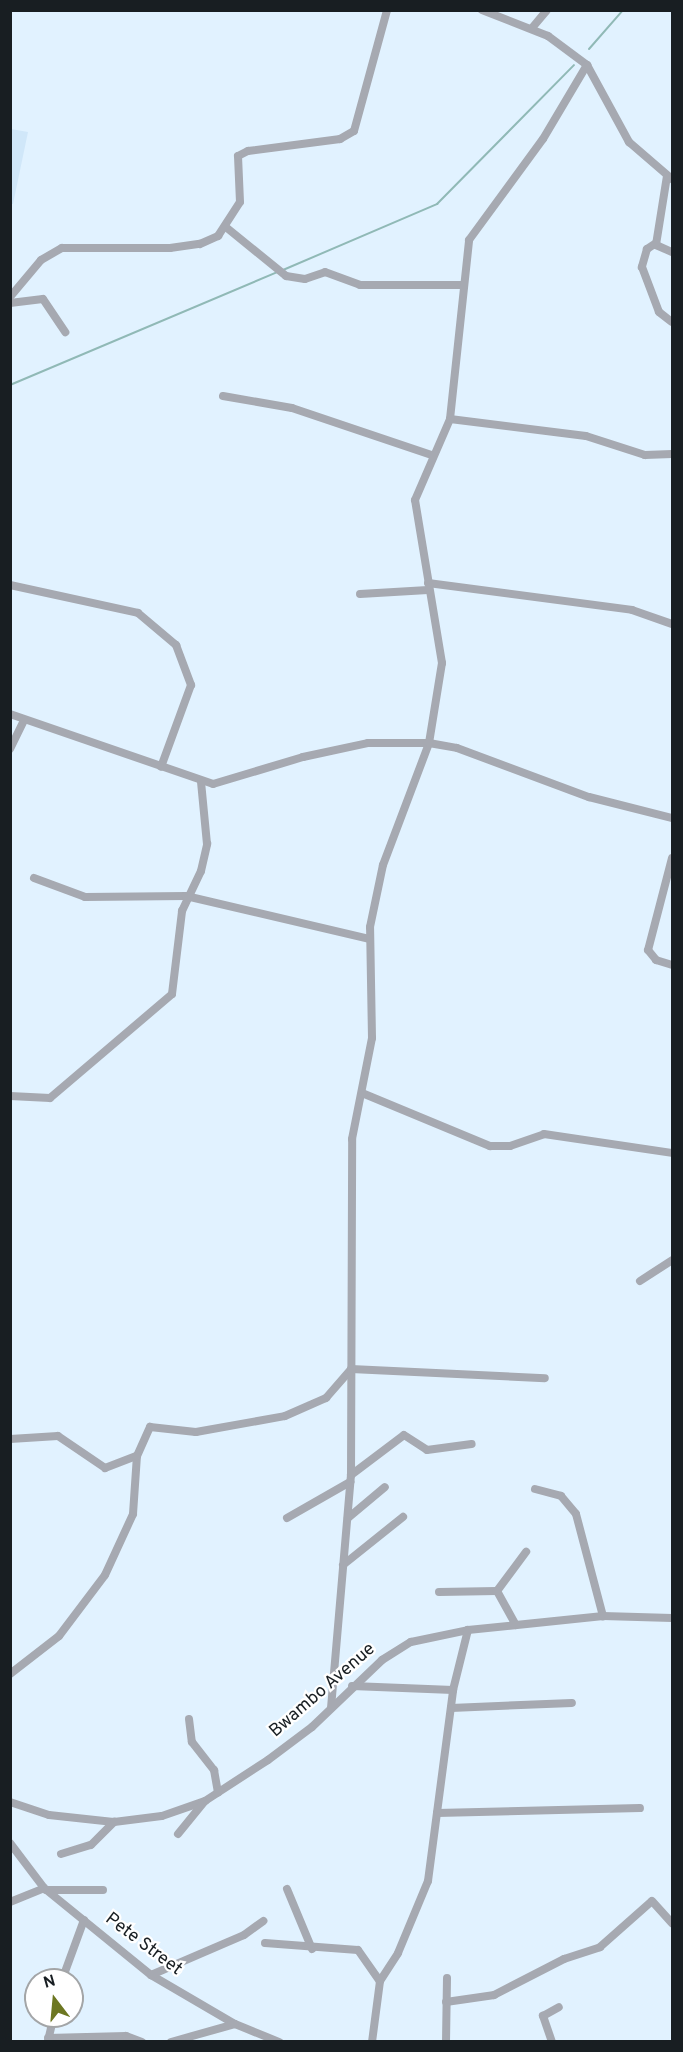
<!DOCTYPE html>
<style>
body{margin:0}
#map{position:relative;width:683px;height:2052px;overflow:hidden;background:#e1f2ff;font-family:Overpass,sans-serif}
div>[style]{position:absolute}
.built>*{inset:0;background:#d0e7f9}
.stream>*{height:2px;margin:-1px;padding:0 1px;transform-origin:1px;border-radius:1px;background:#90b9b6}
.minor>*{height:8px;margin:-4px;padding:0 4px;transform-origin:4px;border-radius:4px;background:#a6a9b1}
span{translate:-50% -50%;white-space:nowrap;text-align:center;line-height:1.15;-webkit-text-stroke:4.5px #fff;paint-order:stroke}
.street-label{font-size:18px;color:#181e22}
.frame{position:absolute;inset:0;border:12px solid #181e22;pointer-events:none}
.north{position:absolute;left:24px;top:1968px;width:60px;height:60px;box-sizing:border-box;background:#fff;border:2px solid #a3a5a7;border-radius:50%;rotate:344deg;font-size:16px;font-weight:700;line-height:24px;text-align:center;color:#181e22}
.north::after{content:'';display:block;margin:auto;width:21px;height:27px;background:#6d7722;clip-path:polygon(50% 0,100% 100%,50% 72%,0 100%)}
</style>
<div id="map">
<div class="built">
<div style="clip-path:polygon(11px 129px,28px 132px,13px 204px,10px 204px)"></div>
</div>
<div class="stream">
<div style="left:589px;top:49px;width:52px;rotate:-48.9deg"></div>
<div style="left:283px;top:270px;width:168px;rotate:-23.2deg"></div>
<div style="left:437px;top:204px;width:195px;rotate:-45.4deg"></div>
<div style="left:10px;top:385px;width:290px;rotate:-22.9deg"></div>
</div>
<div class="minor">
<div style="left:482px;top:10px;width:71px;rotate:21.5deg"></div>
<div style="left:548px;top:36px;width:49px;rotate:36.6deg"></div>
<div style="left:587px;top:65px;width:88px;rotate:61.4deg"></div>
<div style="left:629px;top:142px;width:57px;rotate:40.7deg"></div>
<div style="left:532px;top:28px;width:23px;rotate:-50deg"></div>
<div style="left:667px;top:176px;width:70px;rotate:99.1deg"></div>
<div style="left:656px;top:245px;width:17px;rotate:24deg"></div>
<div style="left:227px;top:228px;width:76px;rotate:39.1deg"></div>
<div style="left:286px;top:276px;width:19px;rotate:9deg"></div>
<div style="left:305px;top:279px;width:21px;rotate:-19deg"></div>
<div style="left:325px;top:272px;width:37px;rotate:20deg"></div>
<div style="left:360px;top:285px;width:104px"></div>
<div style="left:656px;top:243px;width:11px;rotate:146deg"></div>
<div style="left:647px;top:249px;width:19px;rotate:106deg"></div>
<div style="left:642px;top:267px;width:48px;rotate:69.3deg"></div>
<div style="left:659px;top:312px;width:16px;rotate:38deg"></div>
<div style="left:10px;top:297px;width:48px;rotate:-50deg"></div>
<div style="left:41px;top:260px;width:24px;rotate:-30deg"></div>
<div style="left:62px;top:248px;width:108px"></div>
<div style="left:170px;top:248px;width:30px;rotate:-8deg"></div>
<div style="left:200px;top:244px;width:20px;rotate:-24deg"></div>
<div style="left:218px;top:236px;width:40px;rotate:-57.1deg"></div>
<div style="left:240px;top:202px;width:46px;rotate:-92.5deg"></div>
<div style="left:238px;top:156px;width:11px;rotate:-27deg"></div>
<div style="left:248px;top:151px;width:93px;rotate:-7.4deg"></div>
<div style="left:340px;top:139px;width:16px;rotate:-30deg"></div>
<div style="left:354px;top:131px;width:125px;rotate:-74.7deg"></div>
<div style="left:10px;top:303px;width:33px;rotate:-7deg"></div>
<div style="left:43px;top:299px;width:40px;rotate:56deg"></div>
<div style="left:223px;top:396px;width:70px;rotate:9.9deg"></div>
<div style="left:292px;top:408px;width:148px;rotate:18.6deg"></div>
<div style="left:450px;top:419px;width:137px;rotate:7.1deg"></div>
<div style="left:586px;top:436px;width:62px;rotate:17.9deg"></div>
<div style="left:645px;top:455px;width:27px;rotate:-2deg"></div>
<div style="left:428px;top:583px;width:206px;rotate:7.5deg"></div>
<div style="left:632px;top:610px;width:42px;rotate:19.3deg"></div>
<div style="left:10px;top:585px;width:131px;rotate:12.3deg"></div>
<div style="left:138px;top:613px;width:50px;rotate:40.1deg"></div>
<div style="left:176px;top:645px;width:43px;rotate:69.4deg"></div>
<div style="left:191px;top:685px;width:87px;rotate:110.1deg"></div>
<div style="left:360px;top:594px;width:68px;rotate:-3.4deg"></div>
<div style="left:10px;top:714px;width:215px;rotate:19deg"></div>
<div style="left:213px;top:784px;width:94px;rotate:-16.7deg"></div>
<div style="left:303px;top:757px;width:66px;rotate:-12.2deg"></div>
<div style="left:368px;top:743px;width:61px"></div>
<div style="left:429px;top:743px;width:28px;rotate:10deg"></div>
<div style="left:457px;top:748px;width:141px;rotate:20.4deg"></div>
<div style="left:589px;top:797px;width:86px;rotate:14.2deg"></div>
<div style="left:10px;top:749px;width:32px;rotate:-64deg"></div>
<div style="left:672px;top:858px;width:95px;rotate:104.6deg"></div>
<div style="left:648px;top:950px;width:13px;rotate:51deg"></div>
<div style="left:656px;top:960px;width:17px;rotate:17deg"></div>
<div style="left:34px;top:878px;width:54px;rotate:20.4deg"></div>
<div style="left:85px;top:897px;width:101px;rotate:-0.6deg"></div>
<div style="left:186px;top:896px;width:188px;rotate:13.2deg"></div>
<div style="left:362px;top:1093px;width:139px;rotate:22.5deg"></div>
<div style="left:490px;top:1146px;width:20px"></div>
<div style="left:510px;top:1146px;width:36px;rotate:-19deg"></div>
<div style="left:544px;top:1134px;width:129px;rotate:8.4deg"></div>
<div style="left:10px;top:1096px;width:40px;rotate:2.9deg"></div>
<div style="left:50px;top:1098px;width:160px;rotate:-40.4deg"></div>
<div style="left:172px;top:994px;width:84px;rotate:-83.1deg"></div>
<div style="left:182px;top:911px;width:44px;rotate:-64.6deg"></div>
<div style="left:201px;top:871px;width:28px;rotate:-77deg"></div>
<div style="left:207px;top:844px;width:62px;rotate:-95.5deg"></div>
<div style="left:640px;top:1281px;width:38px;rotate:-33deg"></div>
<div style="left:10px;top:1439px;width:48px;rotate:-3.6deg"></div>
<div style="left:58px;top:1436px;width:57px;rotate:34.2deg"></div>
<div style="left:105px;top:1468px;width:34px;rotate:-21deg"></div>
<div style="left:351px;top:1475px;width:66px;rotate:-37deg"></div>
<div style="left:404px;top:1435px;width:27px;rotate:33deg"></div>
<div style="left:427px;top:1450px;width:45px;rotate:-7.6deg"></div>
<div style="left:535px;top:1489px;width:27px;rotate:15deg"></div>
<div style="left:561px;top:1496px;width:23px;rotate:50deg"></div>
<div style="left:576px;top:1514px;width:106px;rotate:75.2deg"></div>
<div style="left:287px;top:1518px;width:73px;rotate:-29.7deg"></div>
<div style="left:348px;top:1518px;width:48px;rotate:-40deg"></div>
<div style="left:343px;top:1565px;width:77px;rotate:-38.7deg"></div>
<div style="left:497px;top:1591px;width:49px;rotate:-53.4deg"></div>
<div style="left:439px;top:1592px;width:58px;rotate:-1deg"></div>
<div style="left:497px;top:1591px;width:39px;rotate:61deg"></div>
<div style="left:10px;top:1674px;width:62px;rotate:-37.8deg"></div>
<div style="left:59px;top:1636px;width:76px;rotate:-53deg"></div>
<div style="left:105px;top:1575px;width:67px;rotate:-65.3deg"></div>
<div style="left:133px;top:1514px;width:58px;rotate:-86.1deg"></div>
<div style="left:137px;top:1456px;width:32px;rotate:-66deg"></div>
<div style="left:150px;top:1427px;width:46px;rotate:6.2deg"></div>
<div style="left:196px;top:1432px;width:90px;rotate:-10.2deg"></div>
<div style="left:285px;top:1416px;width:45px;rotate:-23.7deg"></div>
<div style="left:326px;top:1398px;width:38px;rotate:-49deg"></div>
<div style="left:351px;top:1369px;width:194px;rotate:2.7deg"></div>
<div style="left:352px;top:1686px;width:101px;rotate:2.3deg"></div>
<div style="left:331px;top:1708px;width:234px;rotate:-85.1deg"></div>
<div style="left:351px;top:1475px;width:336px;rotate:-89.8deg"></div>
<div style="left:352px;top:1139px;width:103px;rotate:-78.8deg"></div>
<div style="left:372px;top:1038px;width:111px;rotate:-91deg"></div>
<div style="left:370px;top:927px;width:63px;rotate:-78.2deg"></div>
<div style="left:383px;top:865px;width:130px;rotate:-69.3deg"></div>
<div style="left:429px;top:743px;width:81px;rotate:-80.8deg"></div>
<div style="left:442px;top:663px;width:165px;rotate:-99.4deg"></div>
<div style="left:415px;top:500px;width:88px;rotate:-66.6deg"></div>
<div style="left:450px;top:419px;width:180px;rotate:-83.9deg"></div>
<div style="left:469px;top:240px;width:125px;rotate:-53.8deg"></div>
<div style="left:543px;top:139px;width:86px;rotate:-59.3deg"></div>
<div style="left:451px;top:1708px;width:121px;rotate:-2.4deg"></div>
<div style="left:189px;top:1719px;width:23px;rotate:83deg"></div>
<div style="left:192px;top:1742px;width:36px;rotate:52deg"></div>
<div style="left:214px;top:1770px;width:23px;rotate:80deg"></div>
<div style="left:10px;top:1802px;width:41px;rotate:18.4deg"></div>
<div style="left:49px;top:1815px;width:65px;rotate:6.1deg"></div>
<div style="left:114px;top:1822px;width:48px;rotate:-7.1deg"></div>
<div style="left:162px;top:1816px;width:46px;rotate:-19.2deg"></div>
<div style="left:205px;top:1801px;width:75px;rotate:-33.1deg"></div>
<div style="left:268px;top:1760px;width:55px;rotate:-36.9deg"></div>
<div style="left:312px;top:1727px;width:97px;rotate:-43.7deg"></div>
<div style="left:382px;top:1660px;width:34px;rotate:-32deg"></div>
<div style="left:411px;top:1642px;width:58px;rotate:-11.9deg"></div>
<div style="left:468px;top:1630px;width:136px;rotate:-5.9deg"></div>
<div style="left:603px;top:1616px;width:69px;rotate:1.7deg"></div>
<div style="left:437px;top:1813px;width:203px;rotate:-1.4deg"></div>
<div style="left:178px;top:1834px;width:41px;rotate:-50.9deg"></div>
<div style="left:10px;top:1843px;width:56px;rotate:52.9deg"></div>
<div style="left:44px;top:1888px;width:138px;rotate:39.1deg"></div>
<div style="left:151px;top:1975px;width:97px;rotate:30.3deg"></div>
<div style="left:235px;top:2024px;width:48px;rotate:22.2deg"></div>
<div style="left:61px;top:1854px;width:31px;rotate:-17deg"></div>
<div style="left:91px;top:1845px;width:33px;rotate:-45deg"></div>
<div style="left:287px;top:1889px;width:65px;rotate:67.4deg"></div>
<div style="left:46px;top:1890px;width:57px"></div>
<div style="left:10px;top:1902px;width:37px;rotate:-22deg"></div>
<div style="left:265px;top:1943px;width:93px;rotate:4.3deg"></div>
<div style="left:358px;top:1950px;width:38px;rotate:55deg"></div>
<div style="left:151px;top:1975px;width:101px;rotate:-23.3deg"></div>
<div style="left:244px;top:1935px;width:24px;rotate:-36deg"></div>
<div style="left:62px;top:1980px;width:64px;rotate:-69.9deg"></div>
<div style="left:446px;top:2002px;width:49px;rotate:-8.3deg"></div>
<div style="left:494px;top:1995px;width:79px;rotate:-27.2deg"></div>
<div style="left:564px;top:1959px;width:38px;rotate:-18deg"></div>
<div style="left:600px;top:1947px;width:69px;rotate:-41.5deg"></div>
<div style="left:652px;top:1901px;width:30px;rotate:48deg"></div>
<div style="left:48px;top:2038px;width:78px;rotate:-1.5deg"></div>
<div style="left:126px;top:2036px;width:17px;rotate:21deg"></div>
<div style="left:48px;top:2041px;width:26px;rotate:-77deg"></div>
<div style="left:171px;top:2042px;width:66px;rotate:-15.7deg"></div>
<div style="left:372px;top:2042px;width:62px;rotate:-82.5deg"></div>
<div style="left:380px;top:1981px;width:33px;rotate:-57deg"></div>
<div style="left:398px;top:1953px;width:78px;rotate:-67.4deg"></div>
<div style="left:428px;top:1881px;width:193px;rotate:-82.5deg"></div>
<div style="left:453px;top:1690px;width:62px;rotate:-76deg"></div>
<div style="left:446px;top:2042px;width:64px;rotate:-89.1deg"></div>
<div style="left:552px;top:2042px;width:28px;rotate:-109deg"></div>
<div style="left:543px;top:2016px;width:18px;rotate:-29deg"></div>
</div>
<div class="street-label">
<span style="left:323px;top:1691px;rotate:-41deg">Bwambo Avenue</span>
<span style="left:143px;top:1945px;rotate:37deg">Pete Street</span>
</div>
<div class="frame"></div>
<div class="north">N</div>
</div>
